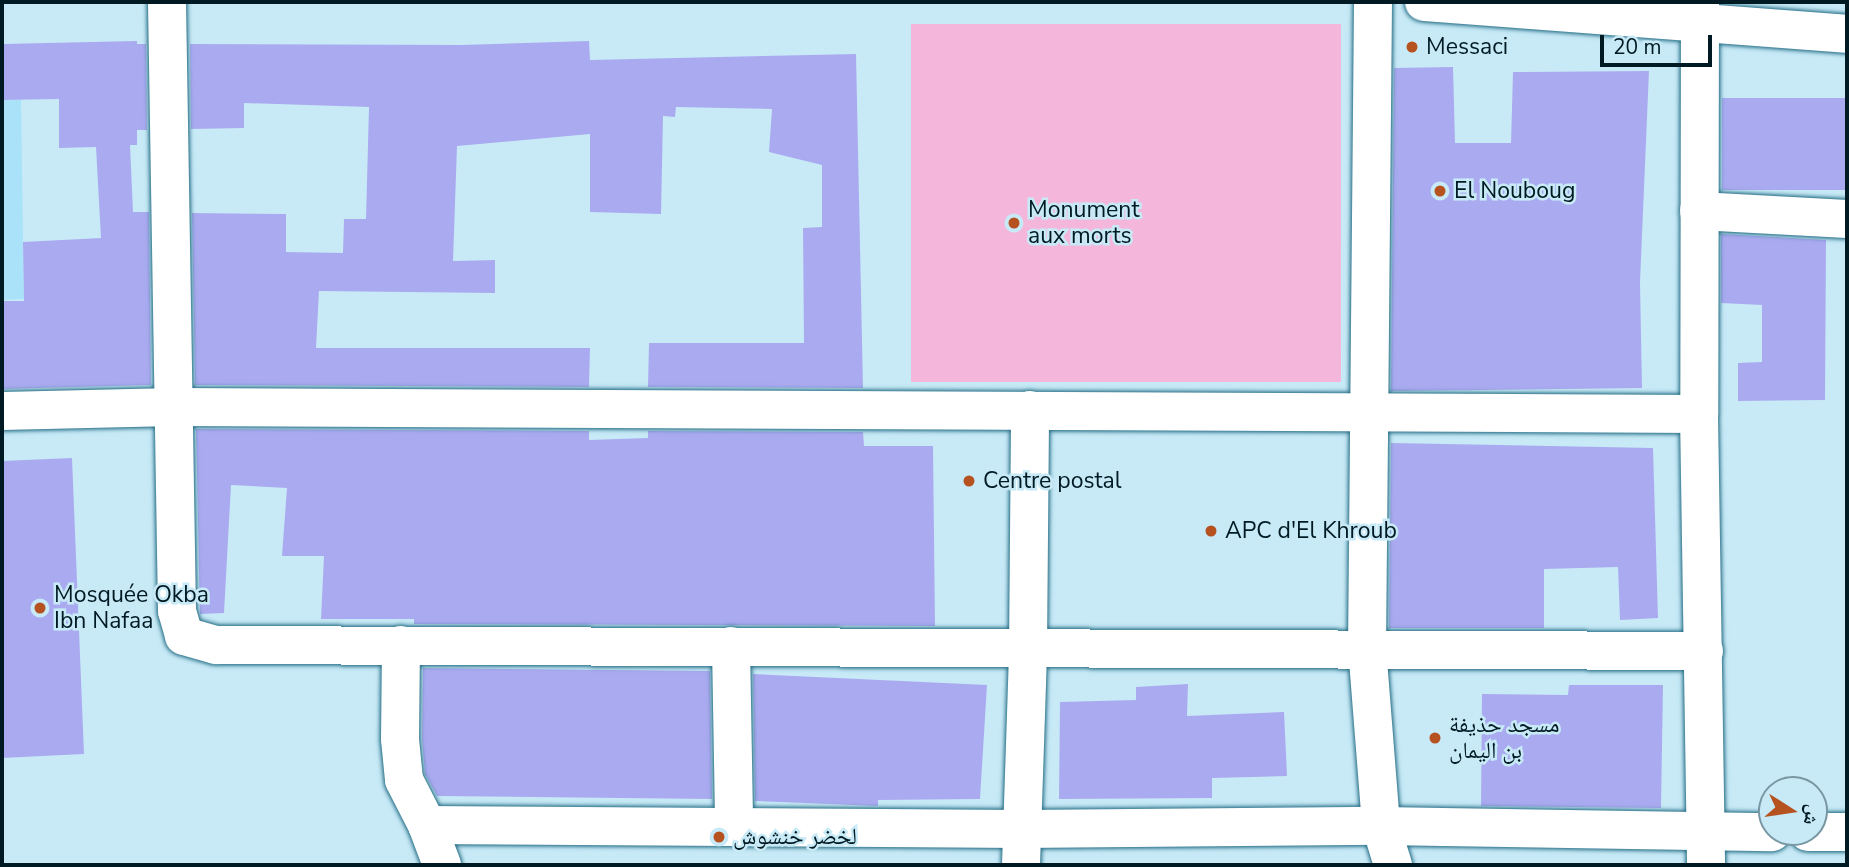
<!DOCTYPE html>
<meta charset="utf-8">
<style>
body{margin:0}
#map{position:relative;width:1849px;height:867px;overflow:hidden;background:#c8eaf7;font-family:"Nunito Sans","Noto Naskh Arabic",sans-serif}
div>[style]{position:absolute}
.built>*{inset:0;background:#aae3f9}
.green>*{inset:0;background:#f4b6da;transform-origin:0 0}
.building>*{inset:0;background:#aaaaf0;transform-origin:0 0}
.roads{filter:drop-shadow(0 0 2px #246d85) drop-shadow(0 0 2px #246d85)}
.street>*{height:38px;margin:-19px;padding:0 19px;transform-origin:19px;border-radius:19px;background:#fff}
.primary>*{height:38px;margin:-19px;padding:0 19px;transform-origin:19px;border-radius:19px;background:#fff}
.dots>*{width:19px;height:19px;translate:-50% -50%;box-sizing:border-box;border:4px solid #c8eaf7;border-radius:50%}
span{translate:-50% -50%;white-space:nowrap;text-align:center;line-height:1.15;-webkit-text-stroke:5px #c8eaf7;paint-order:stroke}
.poi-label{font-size:23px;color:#001a23}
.left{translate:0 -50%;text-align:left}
.frame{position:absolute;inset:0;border:4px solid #001a23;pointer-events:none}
.north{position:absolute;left:1758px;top:776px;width:70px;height:70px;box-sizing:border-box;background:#c8eaf7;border:2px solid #7897a2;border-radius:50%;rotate:102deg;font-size:19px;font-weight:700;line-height:28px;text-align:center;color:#001a23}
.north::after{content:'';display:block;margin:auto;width:24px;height:32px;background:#b65220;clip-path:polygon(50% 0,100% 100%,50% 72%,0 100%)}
.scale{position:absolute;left:1600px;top:35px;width:112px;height:32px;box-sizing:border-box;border:4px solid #001a23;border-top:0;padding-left:9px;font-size:21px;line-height:24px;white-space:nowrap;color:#001a23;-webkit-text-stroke:5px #c8eaf7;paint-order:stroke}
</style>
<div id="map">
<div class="built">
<div style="clip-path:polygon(2px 100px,21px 100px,24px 299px,2px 300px)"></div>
</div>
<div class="green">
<div style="left:911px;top:24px;width:430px;height:358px"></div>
</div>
<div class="building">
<div style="clip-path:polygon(137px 41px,137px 44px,146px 44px,147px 130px,137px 130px,137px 145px,130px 145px,133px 212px,149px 212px,151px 385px,2px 389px,2px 301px,24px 301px,23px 242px,101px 238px,96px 147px,59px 148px,59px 99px,2px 100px,2px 44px)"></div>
<div style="clip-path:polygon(589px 41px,590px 60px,856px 54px,863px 388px,648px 387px,649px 343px,804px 343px,803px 228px,822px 227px,822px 165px,769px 152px,772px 109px,676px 107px,675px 117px,663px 116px,661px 214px,590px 212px,590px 134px,457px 146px,453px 261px,495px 260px,495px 293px,319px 291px,316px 348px,590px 348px,589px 387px,195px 385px,192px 213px,286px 214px,286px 252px,343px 253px,344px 219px,366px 219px,369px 107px,244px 103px,244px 128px,191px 129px,190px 44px,461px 45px)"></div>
<div style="clip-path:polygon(1453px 67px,1455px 143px,1511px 143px,1513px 72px,1649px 71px,1640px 282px,1642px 388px,1391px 391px,1394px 68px)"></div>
<div style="left:1722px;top:98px;width:125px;height:92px"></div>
<div style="clip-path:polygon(1721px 234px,1826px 240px,1825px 400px,1738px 401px,1738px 363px,1762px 362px,1762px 305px,1721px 303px)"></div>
<div style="clip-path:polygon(196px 429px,589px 431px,589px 440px,648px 438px,648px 431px,863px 432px,864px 446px,933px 446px,935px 626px,414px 624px,414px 619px,321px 619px,324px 556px,282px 556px,287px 488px,231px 485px,224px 613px,200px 614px)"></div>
<div style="clip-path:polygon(1391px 443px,1653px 448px,1658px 618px,1620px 620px,1618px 567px,1544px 569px,1544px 628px,1389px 628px)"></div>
<div style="clip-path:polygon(72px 458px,84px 754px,2px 758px,2px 461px)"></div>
<div style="clip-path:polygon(423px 668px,710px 671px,712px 799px,437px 796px,425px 774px,422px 738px)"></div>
<div style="clip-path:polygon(753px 674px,987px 685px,980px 799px,878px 800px,878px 806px,755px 801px)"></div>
<div style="clip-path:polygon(1188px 684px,1187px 716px,1284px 712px,1287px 776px,1212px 778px,1212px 798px,1059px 799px,1060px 702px,1136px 700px,1136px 687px)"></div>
<div style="clip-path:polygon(1569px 685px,1663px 685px,1661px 808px,1481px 806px,1482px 694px,1568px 695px)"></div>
</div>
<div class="roads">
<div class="street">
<div style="left:167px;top:2px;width:609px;rotate:89.06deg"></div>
<div style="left:177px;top:611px;width:26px;rotate:74deg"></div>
<div style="left:184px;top:636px;width:33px;rotate:16deg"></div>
<div style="left:216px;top:645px;width:1488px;rotate:0.23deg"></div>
<div style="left:1373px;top:2px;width:645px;rotate:90.53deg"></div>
<div style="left:1367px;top:647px;width:180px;rotate:85.5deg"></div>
<div style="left:1381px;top:826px;width:41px;rotate:72.9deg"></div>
<div style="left:1700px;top:2px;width:412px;rotate:90.1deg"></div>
<div style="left:1699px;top:414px;width:451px;rotate:89.1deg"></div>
<div style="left:1699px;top:211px;width:148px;rotate:3.1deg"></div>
<div style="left:2px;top:411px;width:172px;rotate:-1.3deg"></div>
<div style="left:174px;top:407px;width:1525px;rotate:0.26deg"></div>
<div style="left:401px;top:645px;width:94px;rotate:90.6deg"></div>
<div style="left:400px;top:739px;width:41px;rotate:84.4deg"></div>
<div style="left:404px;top:780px;width:51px;rotate:62.9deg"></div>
<div style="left:427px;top:825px;width:43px;rotate:69.4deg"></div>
<div style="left:731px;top:646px;width:179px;rotate:89deg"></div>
<div style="left:427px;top:825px;width:594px;rotate:0.39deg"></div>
<div style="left:1021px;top:829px;width:360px;rotate:-0.5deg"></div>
<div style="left:1381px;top:826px;width:391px;rotate:0.9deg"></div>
<div style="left:1808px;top:832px;width:39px"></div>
<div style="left:1021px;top:865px;width:215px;rotate:-88.1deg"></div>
<div style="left:1028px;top:650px;width:240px;rotate:-89.5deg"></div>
</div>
<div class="primary">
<div style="left:1424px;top:2px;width:424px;rotate:4.3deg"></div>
</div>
</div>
<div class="dots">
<div style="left:1412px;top:47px;background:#b65220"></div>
<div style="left:1440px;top:191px;background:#b65220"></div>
<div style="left:1014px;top:223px;background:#b65220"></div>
<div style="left:969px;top:481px;background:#b65220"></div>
<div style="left:1211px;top:531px;background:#b65220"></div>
<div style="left:40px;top:608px;background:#b65220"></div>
<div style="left:1435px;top:738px;background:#b65220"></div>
<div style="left:719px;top:837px;background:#b65220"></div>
</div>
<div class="poi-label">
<span class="left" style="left:1426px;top:47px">Messaci</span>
<span class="left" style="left:1454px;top:191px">El Nouboug</span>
<span class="left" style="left:1028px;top:223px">Monument<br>aux morts</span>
<span class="left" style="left:983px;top:481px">Centre postal</span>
<span class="left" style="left:1225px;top:531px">APC d'El Khroub</span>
<span class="left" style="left:54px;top:608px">Mosquée Okba<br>Ibn Nafaa</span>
<span class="left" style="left:1449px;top:738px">مسجد حذيفة<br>بن اليمان</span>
<span class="left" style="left:733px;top:837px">لخضر خنشوش</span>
</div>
<div class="frame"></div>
<div class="north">ش</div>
<div class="scale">20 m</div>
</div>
